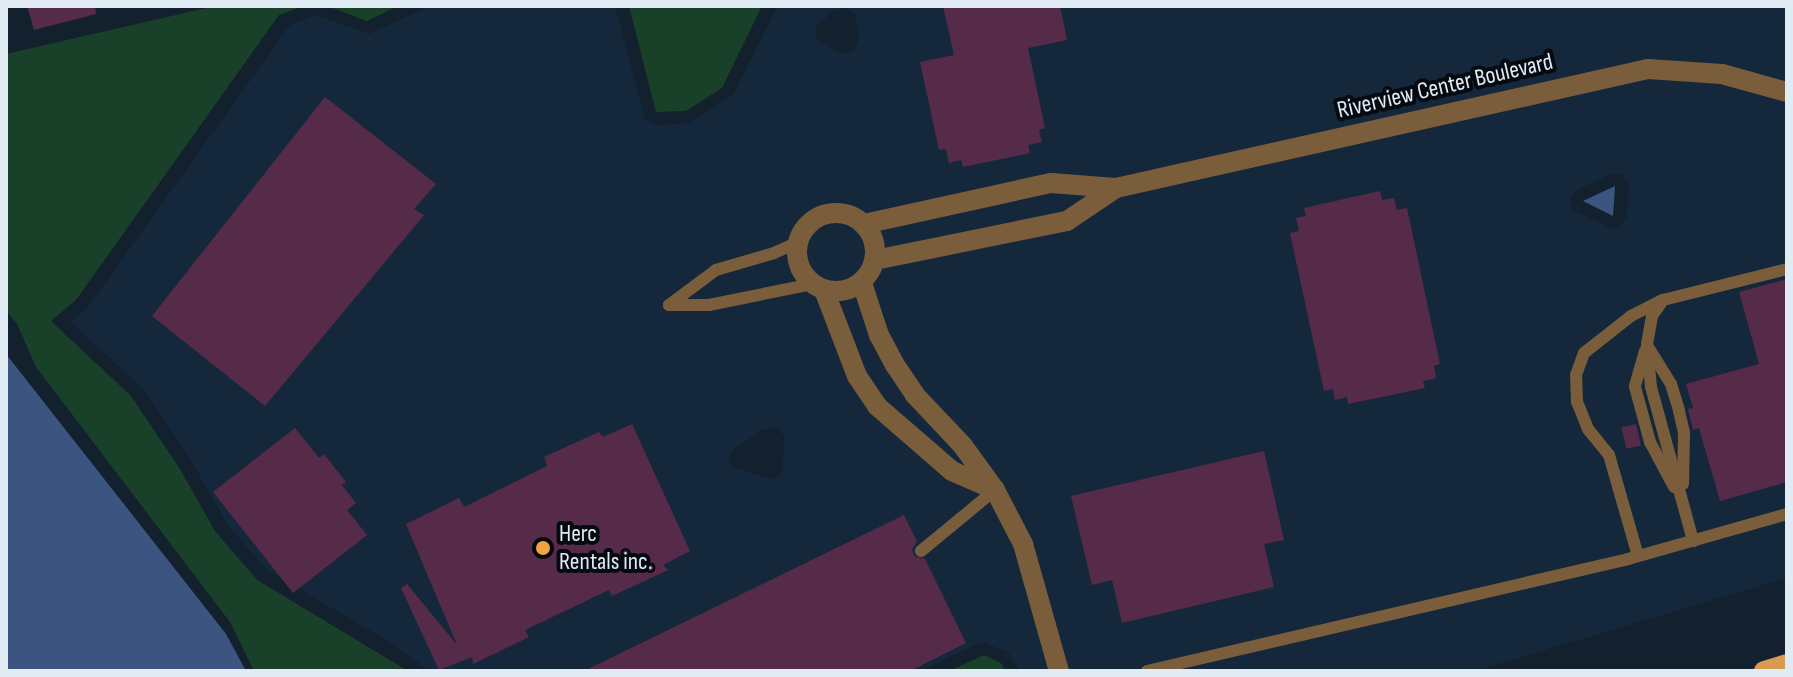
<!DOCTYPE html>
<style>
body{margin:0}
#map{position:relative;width:1793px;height:677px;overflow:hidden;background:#13202e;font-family:"Sofia Sans Condensed",sans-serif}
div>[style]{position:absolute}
.built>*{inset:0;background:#15283b}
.green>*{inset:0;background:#194028}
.water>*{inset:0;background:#3c5580}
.building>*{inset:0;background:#562b4a;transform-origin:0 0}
.lane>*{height:12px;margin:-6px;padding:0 6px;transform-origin:6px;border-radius:6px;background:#7a5e3c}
.street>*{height:20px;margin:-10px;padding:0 10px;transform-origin:10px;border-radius:10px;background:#7a5e3c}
.street>.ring{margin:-10px;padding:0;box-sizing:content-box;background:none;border:20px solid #7a5e3c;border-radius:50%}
.primary>*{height:20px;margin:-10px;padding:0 10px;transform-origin:10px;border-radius:10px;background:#d79c50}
.dots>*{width:22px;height:22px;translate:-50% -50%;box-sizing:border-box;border:4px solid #050910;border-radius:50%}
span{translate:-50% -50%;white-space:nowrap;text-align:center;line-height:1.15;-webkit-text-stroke:8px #050910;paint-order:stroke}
.street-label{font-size:24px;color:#e1ebf4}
.poi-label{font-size:24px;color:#e1ebf4}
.left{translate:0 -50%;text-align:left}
.frame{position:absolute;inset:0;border:8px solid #e1ebf4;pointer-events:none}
</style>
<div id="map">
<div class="built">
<div style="clip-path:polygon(evenodd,430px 6px,615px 6px,645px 119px,657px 125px,690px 123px,733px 95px,778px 6px,1787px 6px,1787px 578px,1474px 671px,1020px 671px,1008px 652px,982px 642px,919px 671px,430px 671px,381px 637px,267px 570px,227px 524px,192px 462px,143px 389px,71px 322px,88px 307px,289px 26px,315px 15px,369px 34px,430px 6px,845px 8px,855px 14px,859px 39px,854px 51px,841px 54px,817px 39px,815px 28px,833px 11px,845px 8px,430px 6px,1621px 174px,1629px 182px,1627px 216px,1619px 227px,1611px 228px,1573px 210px,1569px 199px,1577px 190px,1609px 175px,1621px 174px,430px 6px,775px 427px,784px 435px,783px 470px,778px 476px,770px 479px,731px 466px,729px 455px,734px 449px,762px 430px,775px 427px)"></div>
</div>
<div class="green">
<div style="clip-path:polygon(215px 6px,304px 6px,279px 15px,76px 300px,51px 321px,131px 396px,180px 469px,215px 531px,257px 580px,408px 671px,254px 671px,230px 622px,36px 367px,17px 324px,6px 311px,6px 54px)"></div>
<div style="clip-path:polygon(327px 6px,398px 6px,367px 21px)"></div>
<div style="clip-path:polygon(629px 6px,762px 6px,722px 88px,686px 111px,656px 112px)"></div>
<div style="clip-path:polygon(984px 655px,1001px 663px,1005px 671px,949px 671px)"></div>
</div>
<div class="water">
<div style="clip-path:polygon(1615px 186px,1613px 216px,1583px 201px)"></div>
<div style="clip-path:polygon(6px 354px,226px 634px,246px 671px,6px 671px)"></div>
</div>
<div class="building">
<div style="clip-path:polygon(27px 6px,95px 6px,96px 14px,34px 30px)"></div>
<div style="clip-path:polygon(943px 6px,1060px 6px,1067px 40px,1028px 48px,1045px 128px,1039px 130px,1042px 142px,1028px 145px,1030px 153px,963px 167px,961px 160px,949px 163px,946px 149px,939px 150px,920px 62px,954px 55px)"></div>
<div style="clip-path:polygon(325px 97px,436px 184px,414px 209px,424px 215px,265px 406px,152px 316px)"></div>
<div style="clip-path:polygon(1380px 191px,1382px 200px,1394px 198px,1397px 210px,1407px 208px,1440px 364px,1434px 366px,1436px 378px,1423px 381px,1425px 388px,1348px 404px,1347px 397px,1335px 400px,1333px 389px,1324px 391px,1290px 233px,1299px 231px,1296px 218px,1306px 216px,1304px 208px)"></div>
<div style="clip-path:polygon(1787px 279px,1787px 482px,1720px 501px,1699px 428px,1693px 430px,1688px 409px,1693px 408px,1686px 384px,1759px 364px,1739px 292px)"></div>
<div style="clip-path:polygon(632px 424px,690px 551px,663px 565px,668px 570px,612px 596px,609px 590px,525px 630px,529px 637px,473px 664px,472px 657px,439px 670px,401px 588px,407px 584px,457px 645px,406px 524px,459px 498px,464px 507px,547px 466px,544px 457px,599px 432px,603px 437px)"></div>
<div style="left:1636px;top:424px;width:22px;height:15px;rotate:77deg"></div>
<div style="clip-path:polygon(295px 428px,319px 458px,324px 454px,346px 482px,342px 485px,356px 503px,347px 510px,367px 535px,293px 593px,213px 492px)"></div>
<div style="clip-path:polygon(1264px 451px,1284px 540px,1264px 544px,1274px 587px,1122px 623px,1112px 580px,1092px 585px,1071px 496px)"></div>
<div style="clip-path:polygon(904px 515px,917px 542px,912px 549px,914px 556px,925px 559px,966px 643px,910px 671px,584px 671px)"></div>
</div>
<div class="lane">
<div style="left:1661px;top:303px;width:16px;rotate:125deg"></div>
<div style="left:1652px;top:316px;width:28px;rotate:100deg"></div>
<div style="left:1647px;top:344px;width:43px;rotate:84.7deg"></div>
<div style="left:1651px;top:387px;width:160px;rotate:74.7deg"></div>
<div style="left:669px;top:305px;width:59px;rotate:-36.7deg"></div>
<div style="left:716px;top:270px;width:60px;rotate:-16.3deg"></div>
<div style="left:774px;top:253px;width:27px;rotate:-24deg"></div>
<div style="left:669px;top:305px;width:40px"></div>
<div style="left:709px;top:305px;width:105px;rotate:-11.5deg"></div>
<div style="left:1648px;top:347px;width:44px;rotate:58.1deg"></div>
<div style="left:1671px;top:384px;width:28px;rotate:73deg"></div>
<div style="left:1679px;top:411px;width:23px;rotate:77deg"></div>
<div style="left:1684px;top:433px;width:51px;rotate:91.1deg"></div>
<div style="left:1645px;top:351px;width:37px;rotate:106deg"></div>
<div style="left:1635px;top:387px;width:57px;rotate:74.7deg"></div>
<div style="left:1650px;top:442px;width:51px;rotate:61.9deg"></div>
<div style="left:921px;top:551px;width:96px;rotate:-39.5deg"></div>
<div style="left:1638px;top:556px;width:105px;rotate:-106deg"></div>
<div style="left:1609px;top:455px;width:33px;rotate:-129deg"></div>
<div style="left:1588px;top:429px;width:29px;rotate:-112deg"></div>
<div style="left:1577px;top:402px;width:27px;rotate:-92deg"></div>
<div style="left:1576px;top:375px;width:23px;rotate:-70deg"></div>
<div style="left:1584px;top:353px;width:60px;rotate:-38.2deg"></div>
<div style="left:1631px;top:316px;width:36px;rotate:-27deg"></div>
<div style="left:1663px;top:300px;width:128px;rotate:-14deg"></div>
<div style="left:1147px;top:671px;width:494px;rotate:-13.1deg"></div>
<div style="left:1628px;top:559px;width:165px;rotate:-15.8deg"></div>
</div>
<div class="street">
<div class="ring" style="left:797px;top:213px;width:58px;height:58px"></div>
<div style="left:864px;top:224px;width:191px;rotate:-12.4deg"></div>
<div style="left:1051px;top:183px;width:65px;rotate:4.4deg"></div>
<div style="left:1116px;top:188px;width:545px;rotate:-12.61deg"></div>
<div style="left:1648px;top:69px;width:74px;rotate:3.9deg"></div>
<div style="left:1722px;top:74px;width:67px;rotate:15.5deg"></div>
<div style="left:875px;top:260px;width:196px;rotate:-11.5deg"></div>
<div style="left:1067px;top:221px;width:59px;rotate:-34deg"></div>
<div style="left:862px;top:283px;width:55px;rotate:71.9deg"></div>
<div style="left:879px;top:335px;width:34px;rotate:62deg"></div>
<div style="left:895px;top:365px;width:36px;rotate:56deg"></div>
<div style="left:915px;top:395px;width:70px;rotate:46.7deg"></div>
<div style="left:963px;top:446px;width:54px;rotate:54deg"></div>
<div style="left:995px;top:490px;width:61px;rotate:62.6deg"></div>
<div style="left:1023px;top:544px;width:132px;rotate:74.2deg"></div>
<div style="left:824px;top:290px;width:92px;rotate:69deg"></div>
<div style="left:857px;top:376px;width:36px;rotate:56deg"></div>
<div style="left:877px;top:406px;width:99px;rotate:40.9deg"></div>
<div style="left:952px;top:471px;width:47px;rotate:23.8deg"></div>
</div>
<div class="primary">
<div style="left:1764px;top:671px;width:24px;rotate:-17deg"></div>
</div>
<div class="dots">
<div style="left:543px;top:548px;background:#f4a344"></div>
</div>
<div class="street-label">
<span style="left:1445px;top:86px;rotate:-13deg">Riverview Center Boulevard</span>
</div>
<div class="poi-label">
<span class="left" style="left:559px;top:548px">Herc<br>Rentals inc.</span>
</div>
<div class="frame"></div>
</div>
